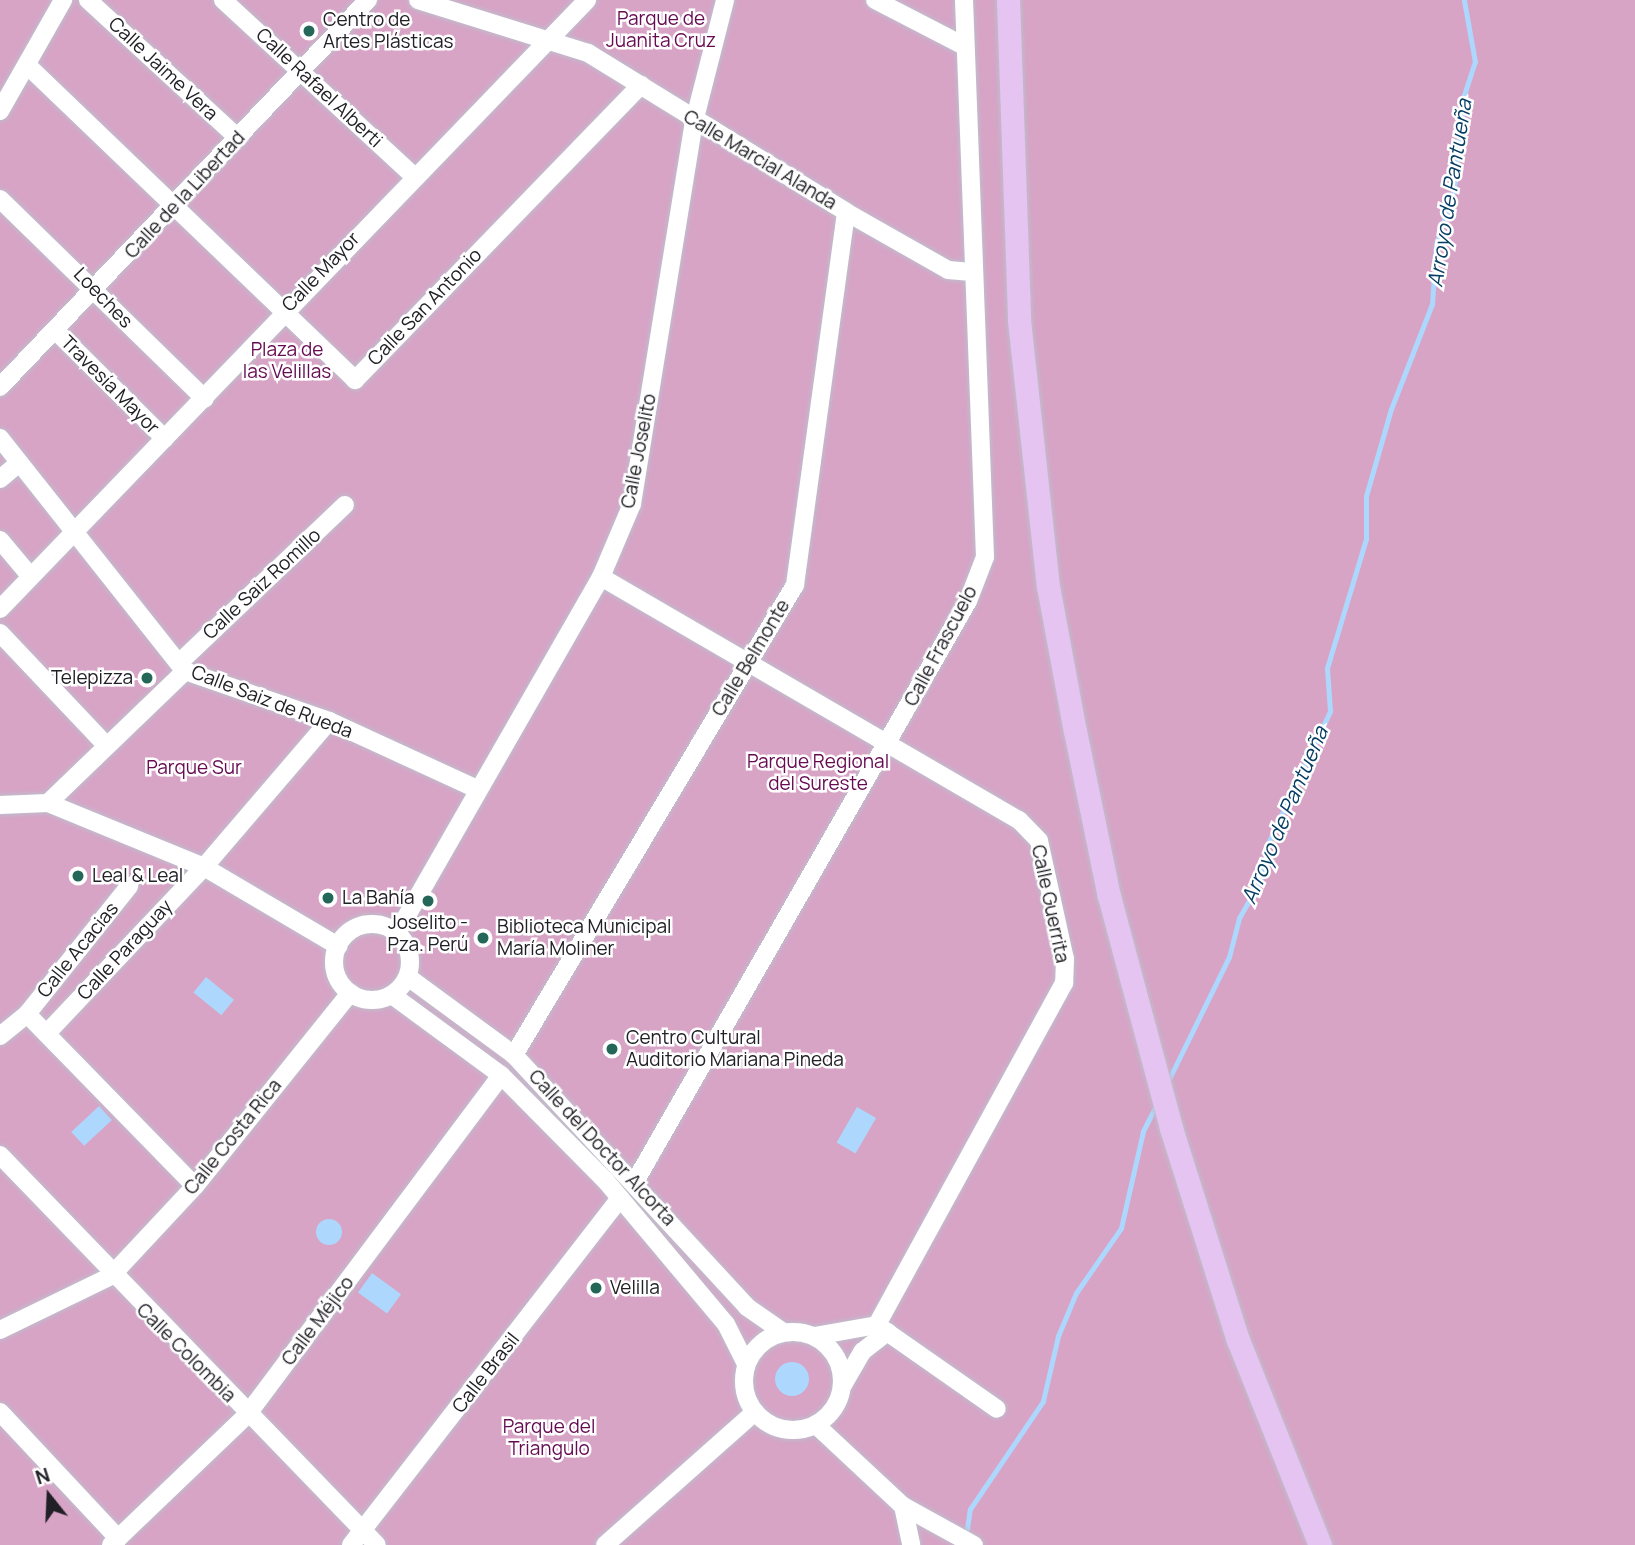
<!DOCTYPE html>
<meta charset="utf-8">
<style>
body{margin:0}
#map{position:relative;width:1635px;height:1545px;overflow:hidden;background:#e9e7f7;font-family:Manrope,sans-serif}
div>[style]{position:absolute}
.green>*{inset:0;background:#d7a4c6;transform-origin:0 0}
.water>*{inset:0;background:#aed7fd;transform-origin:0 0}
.round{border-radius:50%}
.stream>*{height:5px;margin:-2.5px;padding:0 2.5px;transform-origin:2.5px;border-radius:2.5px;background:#aed7fd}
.roads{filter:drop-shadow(0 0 2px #bfbdcc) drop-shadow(0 0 2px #bfbdcc)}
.minor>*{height:18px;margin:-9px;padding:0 9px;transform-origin:9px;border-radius:9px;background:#fff}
.minor>.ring{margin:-9px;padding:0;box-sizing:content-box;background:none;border:18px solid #fff;border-radius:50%}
.major>*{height:23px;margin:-11.5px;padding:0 11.5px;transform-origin:11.5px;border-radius:11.5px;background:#e5c4f2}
.dots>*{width:19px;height:19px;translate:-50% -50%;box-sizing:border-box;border:4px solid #fff;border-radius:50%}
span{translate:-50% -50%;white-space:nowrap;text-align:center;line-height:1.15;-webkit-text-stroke:5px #fff;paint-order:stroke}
.park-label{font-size:19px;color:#660a52}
.poi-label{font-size:19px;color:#212026}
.left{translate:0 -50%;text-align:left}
.right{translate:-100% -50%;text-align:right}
.street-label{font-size:19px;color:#212026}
.water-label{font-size:21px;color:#063e64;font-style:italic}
.north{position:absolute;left:14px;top:1461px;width:70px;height:70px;-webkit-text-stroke:5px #fff;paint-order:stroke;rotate:342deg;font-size:19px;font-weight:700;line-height:28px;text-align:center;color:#212026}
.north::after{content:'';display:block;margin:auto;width:24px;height:32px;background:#212026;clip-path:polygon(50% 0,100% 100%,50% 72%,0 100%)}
</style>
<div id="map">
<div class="green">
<div style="left:0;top:0;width:1635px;height:1545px"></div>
</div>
<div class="water">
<div style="left:206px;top:977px;width:36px;height:20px;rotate:39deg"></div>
<div style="left:99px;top:1106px;width:19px;height:38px;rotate:47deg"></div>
<div style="left:857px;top:1107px;width:22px;height:41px;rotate:30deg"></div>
<div class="round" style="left:316px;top:1219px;width:26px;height:26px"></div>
<div style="left:372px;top:1273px;width:36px;height:24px;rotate:36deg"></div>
<div class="round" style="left:775px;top:1362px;width:34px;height:34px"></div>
</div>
<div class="stream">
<div style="left:1166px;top:1085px;width:143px;rotate:-63.8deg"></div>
<div style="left:1229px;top:957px;width:40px;rotate:-75.6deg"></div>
<div style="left:1239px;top:918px;width:43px;rotate:-60.4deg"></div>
<div style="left:1260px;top:881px;width:39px;rotate:-78deg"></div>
<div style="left:1268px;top:843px;width:146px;rotate:-64.8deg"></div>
<div style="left:1330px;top:711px;width:43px;rotate:-94deg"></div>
<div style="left:1327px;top:668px;width:135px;rotate:-73.2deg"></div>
<div style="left:1366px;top:539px;width:43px;rotate:-90deg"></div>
<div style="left:1366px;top:496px;width:91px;rotate:-74deg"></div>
<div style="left:1391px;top:409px;width:113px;rotate:-68.7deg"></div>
<div style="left:1432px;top:304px;width:60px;rotate:-86.2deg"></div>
<div style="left:1436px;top:244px;width:58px;rotate:-71.9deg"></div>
<div style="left:1454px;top:189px;width:95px;rotate:-83.9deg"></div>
<div style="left:1464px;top:95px;width:35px;rotate:-72deg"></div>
<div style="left:1475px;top:62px;width:63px;rotate:-100.1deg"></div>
<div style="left:966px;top:1536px;width:27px;rotate:-82deg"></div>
<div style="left:970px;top:1509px;width:130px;rotate:-55.9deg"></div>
<div style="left:1043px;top:1401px;width:67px;rotate:-77deg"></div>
<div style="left:1058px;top:1336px;width:47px;rotate:-67.3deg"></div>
<div style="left:1076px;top:1293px;width:79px;rotate:-55.3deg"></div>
<div style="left:1121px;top:1228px;width:99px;rotate:-77.2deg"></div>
<div style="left:1143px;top:1131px;width:31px;rotate:-63deg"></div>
</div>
<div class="roads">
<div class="minor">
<div style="left:88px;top:0;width:204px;rotate:42.6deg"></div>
<div style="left:223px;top:0;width:260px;rotate:42.7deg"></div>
<div style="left:418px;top:0;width:178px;rotate:17.3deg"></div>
<div style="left:588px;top:53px;width:303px;rotate:31.6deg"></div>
<div style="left:846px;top:212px;width:117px;rotate:29.6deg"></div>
<div style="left:948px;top:270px;width:21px;rotate:5deg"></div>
<div style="left:875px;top:0;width:100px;rotate:27.3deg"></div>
<div style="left:27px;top:65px;width:455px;rotate:43.8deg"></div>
<div style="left:355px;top:380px;width:411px;rotate:-45.9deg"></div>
<div style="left:0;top:111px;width:128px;rotate:-60.4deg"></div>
<div style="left:0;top:199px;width:286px;rotate:44.3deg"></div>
<div style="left:56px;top:331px;width:153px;rotate:44.7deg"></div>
<div style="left:0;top:387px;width:534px;rotate:-46.44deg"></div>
<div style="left:0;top:438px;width:298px;rotate:51.6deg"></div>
<div style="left:185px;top:671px;width:152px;rotate:19.1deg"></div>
<div style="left:329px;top:721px;width:161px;rotate:24.7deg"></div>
<div style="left:0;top:479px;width:25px;rotate:-40deg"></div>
<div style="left:0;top:540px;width:48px;rotate:50deg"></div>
<div style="left:601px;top:577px;width:484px;rotate:30.2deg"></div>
<div style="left:1019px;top:820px;width:29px;rotate:46deg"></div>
<div style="left:1039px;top:841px;width:121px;rotate:77.6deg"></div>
<div style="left:1065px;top:959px;width:24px;rotate:92deg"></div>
<div style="left:1064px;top:983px;width:390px;rotate:118.7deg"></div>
<div style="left:877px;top:1325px;width:62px;rotate:169.8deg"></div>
<div style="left:0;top:609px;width:846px;rotate:-46.05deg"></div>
<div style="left:0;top:633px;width:153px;rotate:46.6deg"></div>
<div style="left:179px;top:663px;width:229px;rotate:-43.6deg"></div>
<div style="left:48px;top:803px;width:190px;rotate:-43.9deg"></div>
<div style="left:0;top:805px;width:48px;rotate:-2.4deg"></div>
<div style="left:48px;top:803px;width:169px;rotate:22.3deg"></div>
<div style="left:204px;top:867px;width:156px;rotate:30.5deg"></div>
<div class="ring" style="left:334px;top:924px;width:58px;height:58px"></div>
<div style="left:397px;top:933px;width:410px;rotate:-60.2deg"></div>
<div style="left:601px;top:577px;width:79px;rotate:-67deg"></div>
<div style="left:632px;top:504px;width:387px;rotate:-80.8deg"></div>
<div style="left:694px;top:122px;width:126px;rotate:-75.7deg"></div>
<div style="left:408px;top:977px;width:132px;rotate:36.3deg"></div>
<div style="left:514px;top:1055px;width:343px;rotate:47.2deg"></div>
<div style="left:747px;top:1307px;width:44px;rotate:34.8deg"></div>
<div style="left:392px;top:995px;width:135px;rotate:36.3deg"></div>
<div style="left:501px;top:1075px;width:148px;rotate:45.3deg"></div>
<div style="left:605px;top:1180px;width:188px;rotate:50deg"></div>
<div style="left:726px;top:1324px;width:45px;rotate:63.4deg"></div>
<div style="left:27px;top:1014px;width:240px;rotate:45.7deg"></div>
<div style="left:47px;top:1033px;width:228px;rotate:-46.6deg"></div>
<div style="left:204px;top:867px;width:192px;rotate:-49.4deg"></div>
<div style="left:0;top:1036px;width:35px;rotate:-39deg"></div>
<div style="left:27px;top:1014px;width:164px;rotate:-51.4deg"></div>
<div style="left:514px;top:1055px;width:548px;rotate:-59.13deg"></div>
<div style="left:795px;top:585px;width:376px;rotate:-82.2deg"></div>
<div style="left:0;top:1155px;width:542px;rotate:45.97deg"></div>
<div style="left:636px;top:1180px;width:667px;rotate:-60.17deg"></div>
<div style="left:968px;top:601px;width:47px;rotate:-68.9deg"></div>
<div style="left:985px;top:557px;width:557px;rotate:-92.16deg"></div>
<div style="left:877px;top:1325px;width:146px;rotate:35deg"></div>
<div style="left:0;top:1330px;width:123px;rotate:-25.9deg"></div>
<div style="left:111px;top:1276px;width:123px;rotate:-47deg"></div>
<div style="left:195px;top:1186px;width:248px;rotate:-51.2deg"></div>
<div class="ring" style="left:744px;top:1332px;width:80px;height:80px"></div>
<div style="left:843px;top:1385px;width:39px;rotate:-60deg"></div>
<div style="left:863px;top:1351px;width:31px;rotate:-38deg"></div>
<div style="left:0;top:1412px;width:173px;rotate:46.9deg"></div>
<div style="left:816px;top:1425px;width:119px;rotate:43deg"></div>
<div style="left:903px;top:1506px;width:81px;rotate:28.8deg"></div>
<div style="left:903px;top:1506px;width:40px;rotate:78deg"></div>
<div style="left:111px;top:1545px;width:188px;rotate:-43.7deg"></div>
<div style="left:247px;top:1415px;width:424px;rotate:-53.2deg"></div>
<div style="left:351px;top:1545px;width:439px;rotate:-52.2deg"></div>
<div style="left:605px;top:1545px;width:200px;rotate:-41.6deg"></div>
</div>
<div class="major">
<div style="left:1008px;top:0;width:320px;rotate:88deg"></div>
<div style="left:1019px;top:320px;width:268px;rotate:83.8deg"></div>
<div style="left:1048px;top:586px;width:147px;rotate:79.5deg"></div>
<div style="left:1075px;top:731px;width:168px;rotate:78.4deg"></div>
<div style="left:1109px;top:896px;width:240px;rotate:75deg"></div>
<div style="left:1171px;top:1128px;width:222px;rotate:72.5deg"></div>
<div style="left:1238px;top:1340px;width:221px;rotate:68.2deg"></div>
</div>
</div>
<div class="dots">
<div style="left:309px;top:31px;background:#246759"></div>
<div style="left:147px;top:678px;background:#246759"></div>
<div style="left:78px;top:876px;background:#246759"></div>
<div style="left:328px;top:898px;background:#246759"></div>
<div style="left:428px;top:901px;background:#246759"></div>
<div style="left:483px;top:938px;background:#246759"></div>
<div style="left:612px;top:1049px;background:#246759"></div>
<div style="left:596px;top:1288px;background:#246759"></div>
</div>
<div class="park-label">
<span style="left:661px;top:30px">Parque de<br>Juanita Cruz</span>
<span style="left:287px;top:361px">Plaza de<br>las Velillas</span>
<span style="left:818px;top:773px">Parque Regional<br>del Sureste</span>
<span style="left:194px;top:768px">Parque Sur</span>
<span style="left:549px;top:1438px">Parque del<br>Triangulo</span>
</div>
<div class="poi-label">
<span class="left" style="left:323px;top:31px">Centro de<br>Artes Plásticas</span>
<span class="right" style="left:133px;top:678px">Telepizza</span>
<span class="left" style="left:92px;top:876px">Leal &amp; Leal</span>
<span class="left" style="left:342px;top:898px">La Bahía</span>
<span style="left:428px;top:934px">Joselito -<br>Pza. Perú</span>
<span class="left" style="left:497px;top:938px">Biblioteca Municipal<br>María Moliner</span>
<span class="left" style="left:626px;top:1049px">Centro Cultural<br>Auditorio Mariana Pineda</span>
<span class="left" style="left:610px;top:1288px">Velilla</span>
</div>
<div class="street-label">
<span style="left:163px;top:69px;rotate:43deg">Calle Jaime Vera</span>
<span style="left:319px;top:88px;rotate:43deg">Calle Rafael Alberti</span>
<span style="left:760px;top:160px;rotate:31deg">Calle Marcial Alanda</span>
<span style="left:185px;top:195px;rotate:-47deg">Calle de la Libertad</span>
<span style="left:321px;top:272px;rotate:-46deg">Calle Mayor</span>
<span style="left:103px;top:298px;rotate:46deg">Loeches</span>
<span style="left:425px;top:307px;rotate:-46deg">Calle San Antonio</span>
<span style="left:110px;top:385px;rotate:45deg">Travesía Mayor</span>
<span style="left:639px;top:451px;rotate:-79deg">Calle Joselito</span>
<span style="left:262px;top:584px;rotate:-43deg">Calle Saiz Romillo</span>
<span style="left:941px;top:646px;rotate:-62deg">Calle Frascuelo</span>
<span style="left:751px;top:658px;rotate:-59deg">Calle Belmonte</span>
<span style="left:272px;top:702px;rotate:21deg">Calle Saiz de Rueda</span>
<span style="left:1050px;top:904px;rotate:78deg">Calle Guerrita</span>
<span style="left:78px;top:950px;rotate:-51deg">Calle Acacias</span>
<span style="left:125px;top:950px;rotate:-47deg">Calle Paraguay</span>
<span style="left:233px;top:1137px;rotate:-51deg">Calle Costa Rica</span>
<span style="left:602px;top:1148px;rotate:47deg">Calle del Doctor Alcorta</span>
<span style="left:318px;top:1321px;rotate:-53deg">Calle Méjico</span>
<span style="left:186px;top:1353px;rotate:45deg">Calle Colombia</span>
<span style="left:486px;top:1373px;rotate:-52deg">Calle Brasil</span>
</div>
<div class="water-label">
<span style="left:1449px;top:193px;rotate:-81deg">Arroyo de Pantueña</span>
<span style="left:1284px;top:815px;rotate:-67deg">Arroyo de Pantueña</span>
</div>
<div class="north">N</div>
</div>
